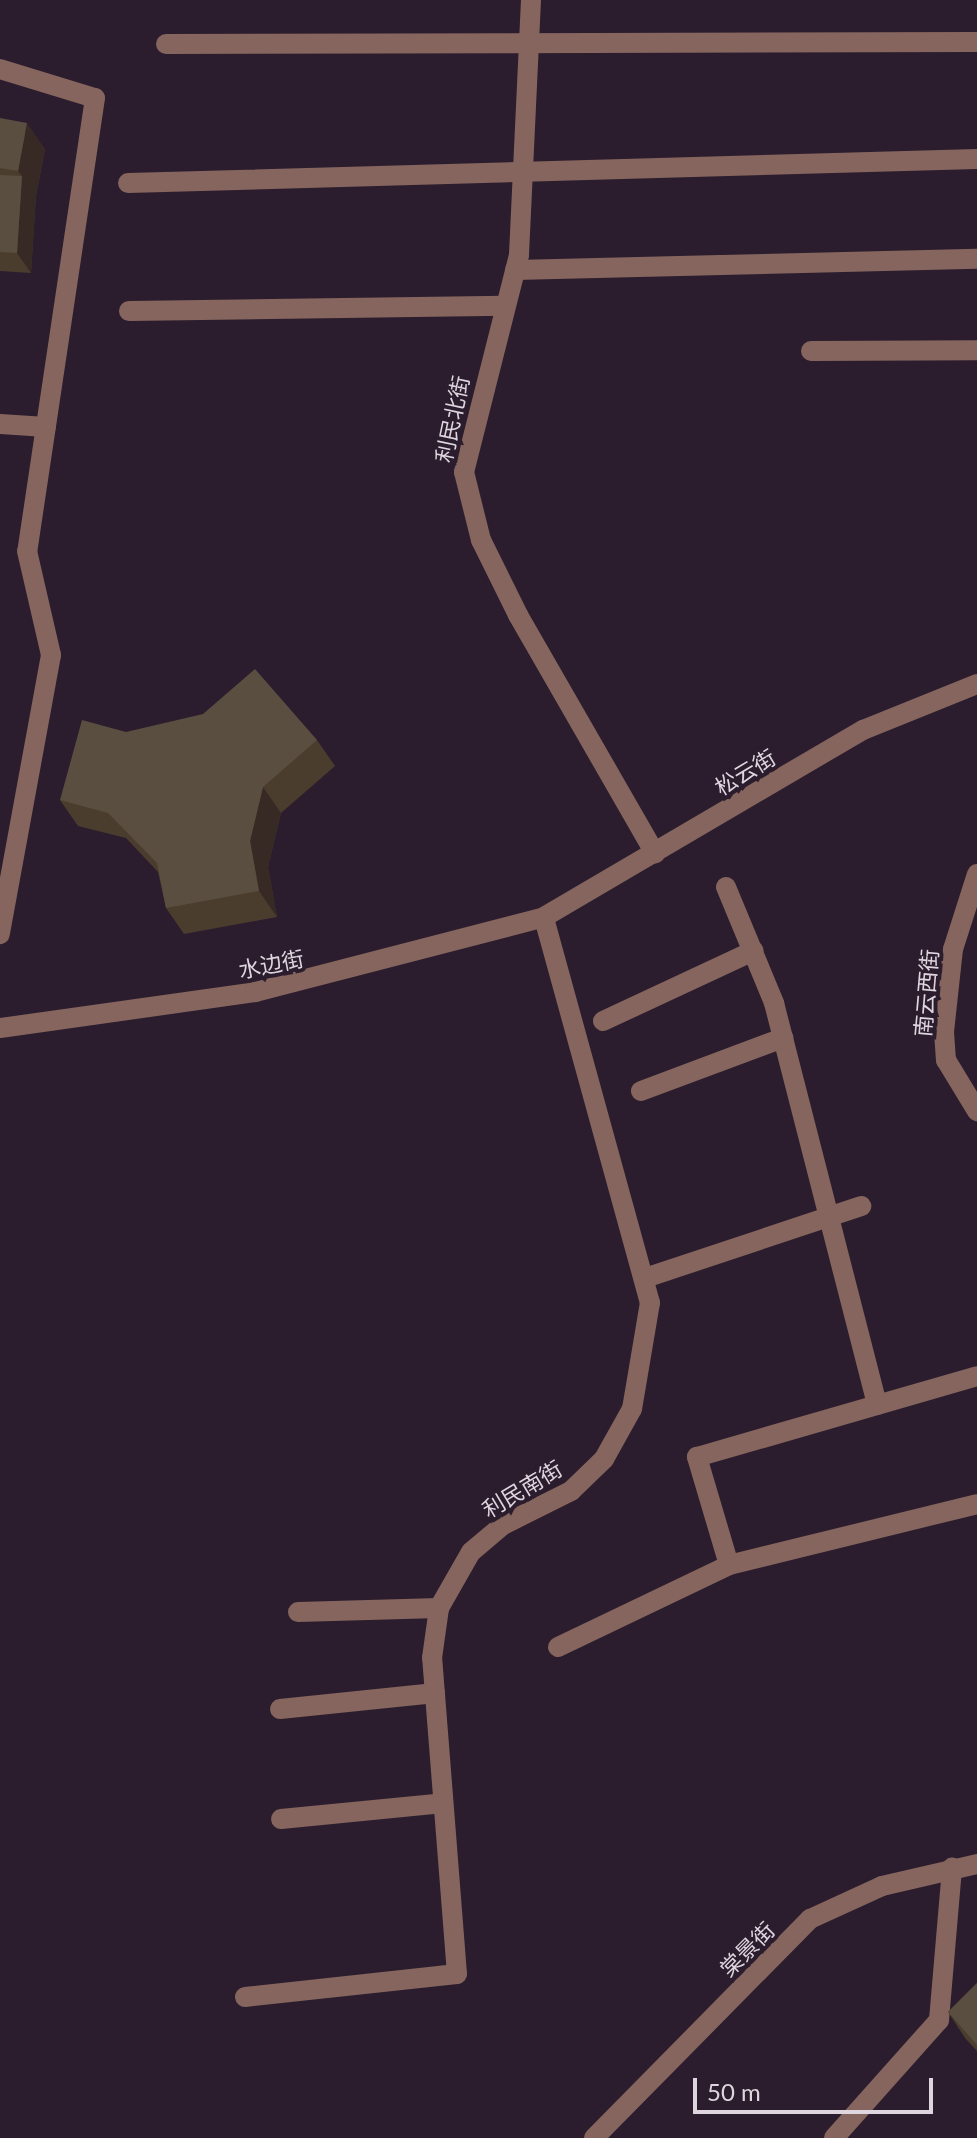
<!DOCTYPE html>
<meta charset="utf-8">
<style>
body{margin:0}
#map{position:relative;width:977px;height:2138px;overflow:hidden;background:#2b1d2d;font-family:Lato,"Noto Sans SC",sans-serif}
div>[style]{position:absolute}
.minor>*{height:20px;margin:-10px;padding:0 10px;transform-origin:10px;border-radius:10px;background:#85655e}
.wall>*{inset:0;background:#4a3d2d}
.shaded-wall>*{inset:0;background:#372a25}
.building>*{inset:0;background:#5a4e40}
span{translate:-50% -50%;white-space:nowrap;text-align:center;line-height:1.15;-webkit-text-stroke:8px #2b1d2d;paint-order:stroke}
.street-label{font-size:22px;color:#ded5df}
.scale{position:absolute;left:693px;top:2078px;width:240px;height:36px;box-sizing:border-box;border:4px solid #ded5df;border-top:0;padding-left:10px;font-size:24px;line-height:28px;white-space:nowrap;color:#ded5df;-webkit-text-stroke:6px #2b1d2d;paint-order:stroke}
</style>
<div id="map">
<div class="minor">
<div style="left:531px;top:0;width:255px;rotate:92.7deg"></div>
<div style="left:519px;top:255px;width:224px;rotate:104.2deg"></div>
<div style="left:464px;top:472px;width:70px;rotate:76deg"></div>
<div style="left:481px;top:540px;width:84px;rotate:63.7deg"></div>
<div style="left:518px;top:615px;width:275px;rotate:60.1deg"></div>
<div style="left:166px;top:44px;width:811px;rotate:-0.14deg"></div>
<div style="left:0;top:69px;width:99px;rotate:17deg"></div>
<div style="left:95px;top:98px;width:458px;rotate:98.5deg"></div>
<div style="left:27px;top:551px;width:107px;rotate:77deg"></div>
<div style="left:51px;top:655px;width:284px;rotate:100.4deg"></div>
<div style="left:128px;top:183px;width:849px;rotate:-1.62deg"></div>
<div style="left:515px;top:270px;width:462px;rotate:-1.4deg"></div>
<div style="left:129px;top:311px;width:376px;rotate:-0.8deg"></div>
<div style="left:811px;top:351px;width:166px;rotate:-0.3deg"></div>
<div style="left:0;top:424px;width:46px;rotate:3.7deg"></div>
<div style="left:977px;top:874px;width:79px;rotate:107.7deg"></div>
<div style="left:953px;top:949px;width:83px;rotate:96.2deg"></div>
<div style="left:944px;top:1032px;width:28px;rotate:86deg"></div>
<div style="left:946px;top:1060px;width:60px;rotate:58.7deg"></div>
<div style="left:726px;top:887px;width:126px;rotate:67.5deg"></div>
<div style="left:774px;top:1003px;width:415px;rotate:75.6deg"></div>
<div style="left:603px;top:1021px;width:166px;rotate:-25deg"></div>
<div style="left:0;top:1028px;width:258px;rotate:-8deg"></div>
<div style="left:255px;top:992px;width:299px;rotate:-14.5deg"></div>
<div style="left:544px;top:917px;width:370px;rotate:-30.4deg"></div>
<div style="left:863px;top:730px;width:123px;rotate:-22deg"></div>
<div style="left:641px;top:1091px;width:152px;rotate:-20.5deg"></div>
<div style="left:645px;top:1278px;width:228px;rotate:-18.4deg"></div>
<div style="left:729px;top:1565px;width:113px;rotate:-106.5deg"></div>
<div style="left:697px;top:1457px;width:291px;rotate:-16.1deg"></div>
<div style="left:298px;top:1612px;width:141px;rotate:-1.6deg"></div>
<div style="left:558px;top:1647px;width:190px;rotate:-25.6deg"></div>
<div style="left:729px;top:1565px;width:255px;rotate:-13.8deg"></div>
<div style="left:280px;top:1709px;width:156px;rotate:-5.9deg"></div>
<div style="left:281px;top:1819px;width:163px;rotate:-5.6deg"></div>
<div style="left:245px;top:1997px;width:213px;rotate:-6.2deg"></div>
<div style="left:457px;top:1974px;width:317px;rotate:-94.5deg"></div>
<div style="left:432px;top:1658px;width:50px;rotate:-82deg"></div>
<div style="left:439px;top:1608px;width:64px;rotate:-60.3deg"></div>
<div style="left:471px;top:1552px;width:42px;rotate:-40.2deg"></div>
<div style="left:503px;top:1525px;width:76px;rotate:-26.6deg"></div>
<div style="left:571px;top:1491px;width:46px;rotate:-44.1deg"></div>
<div style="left:604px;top:1459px;width:57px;rotate:-60.8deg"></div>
<div style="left:632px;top:1409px;width:108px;rotate:-80.4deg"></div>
<div style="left:650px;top:1303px;width:400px;rotate:-105.4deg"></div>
<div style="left:594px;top:2138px;width:308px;rotate:-45.4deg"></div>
<div style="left:810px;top:1919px;width:79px;rotate:-24.6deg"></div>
<div style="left:882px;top:1886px;width:98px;rotate:-13deg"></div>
<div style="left:834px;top:2138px;width:158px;rotate:-48.3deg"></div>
<div style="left:939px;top:2020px;width:153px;rotate:-85.1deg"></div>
</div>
<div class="wall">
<div style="clip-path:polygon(0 118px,45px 149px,36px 196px,31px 273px,0 271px)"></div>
<div style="clip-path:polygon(126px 732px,317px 740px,335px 766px,281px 813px,268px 867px,277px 917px,184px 934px,166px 908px,158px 872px,126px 838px,78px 826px,60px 800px)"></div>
<div style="clip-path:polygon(977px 1983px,977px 2051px,965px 2038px,948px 2012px)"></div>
</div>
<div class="shaded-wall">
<div style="clip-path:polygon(27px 123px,45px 149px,36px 196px,31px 273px,17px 253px,22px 176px,18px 171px)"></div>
<div style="clip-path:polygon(263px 787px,281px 813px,268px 867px,277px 917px,259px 891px,250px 841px)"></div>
</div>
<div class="building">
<div style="clip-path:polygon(0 118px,27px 123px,18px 171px,0 168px)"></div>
<div style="clip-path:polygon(0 175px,22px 176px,17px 253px,0 252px)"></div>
<div style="clip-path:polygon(255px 669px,317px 740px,263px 787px,250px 841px,259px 891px,166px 908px,157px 863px,108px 813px,60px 800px,82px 720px,126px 732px,203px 714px)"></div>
<div style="clip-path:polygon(977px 1983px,977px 2045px,948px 2012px)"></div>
</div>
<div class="street-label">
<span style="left:452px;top:419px;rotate:-78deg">利民北街</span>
<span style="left:745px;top:772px;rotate:-31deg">松云街</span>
<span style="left:271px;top:964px;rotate:-11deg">水边街</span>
<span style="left:926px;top:993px;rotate:-85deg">南云西街</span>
<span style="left:522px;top:1489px;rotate:-31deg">利民南街</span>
<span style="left:747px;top:1949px;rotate:-45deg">棠景街</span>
</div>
<div class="scale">50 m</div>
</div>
